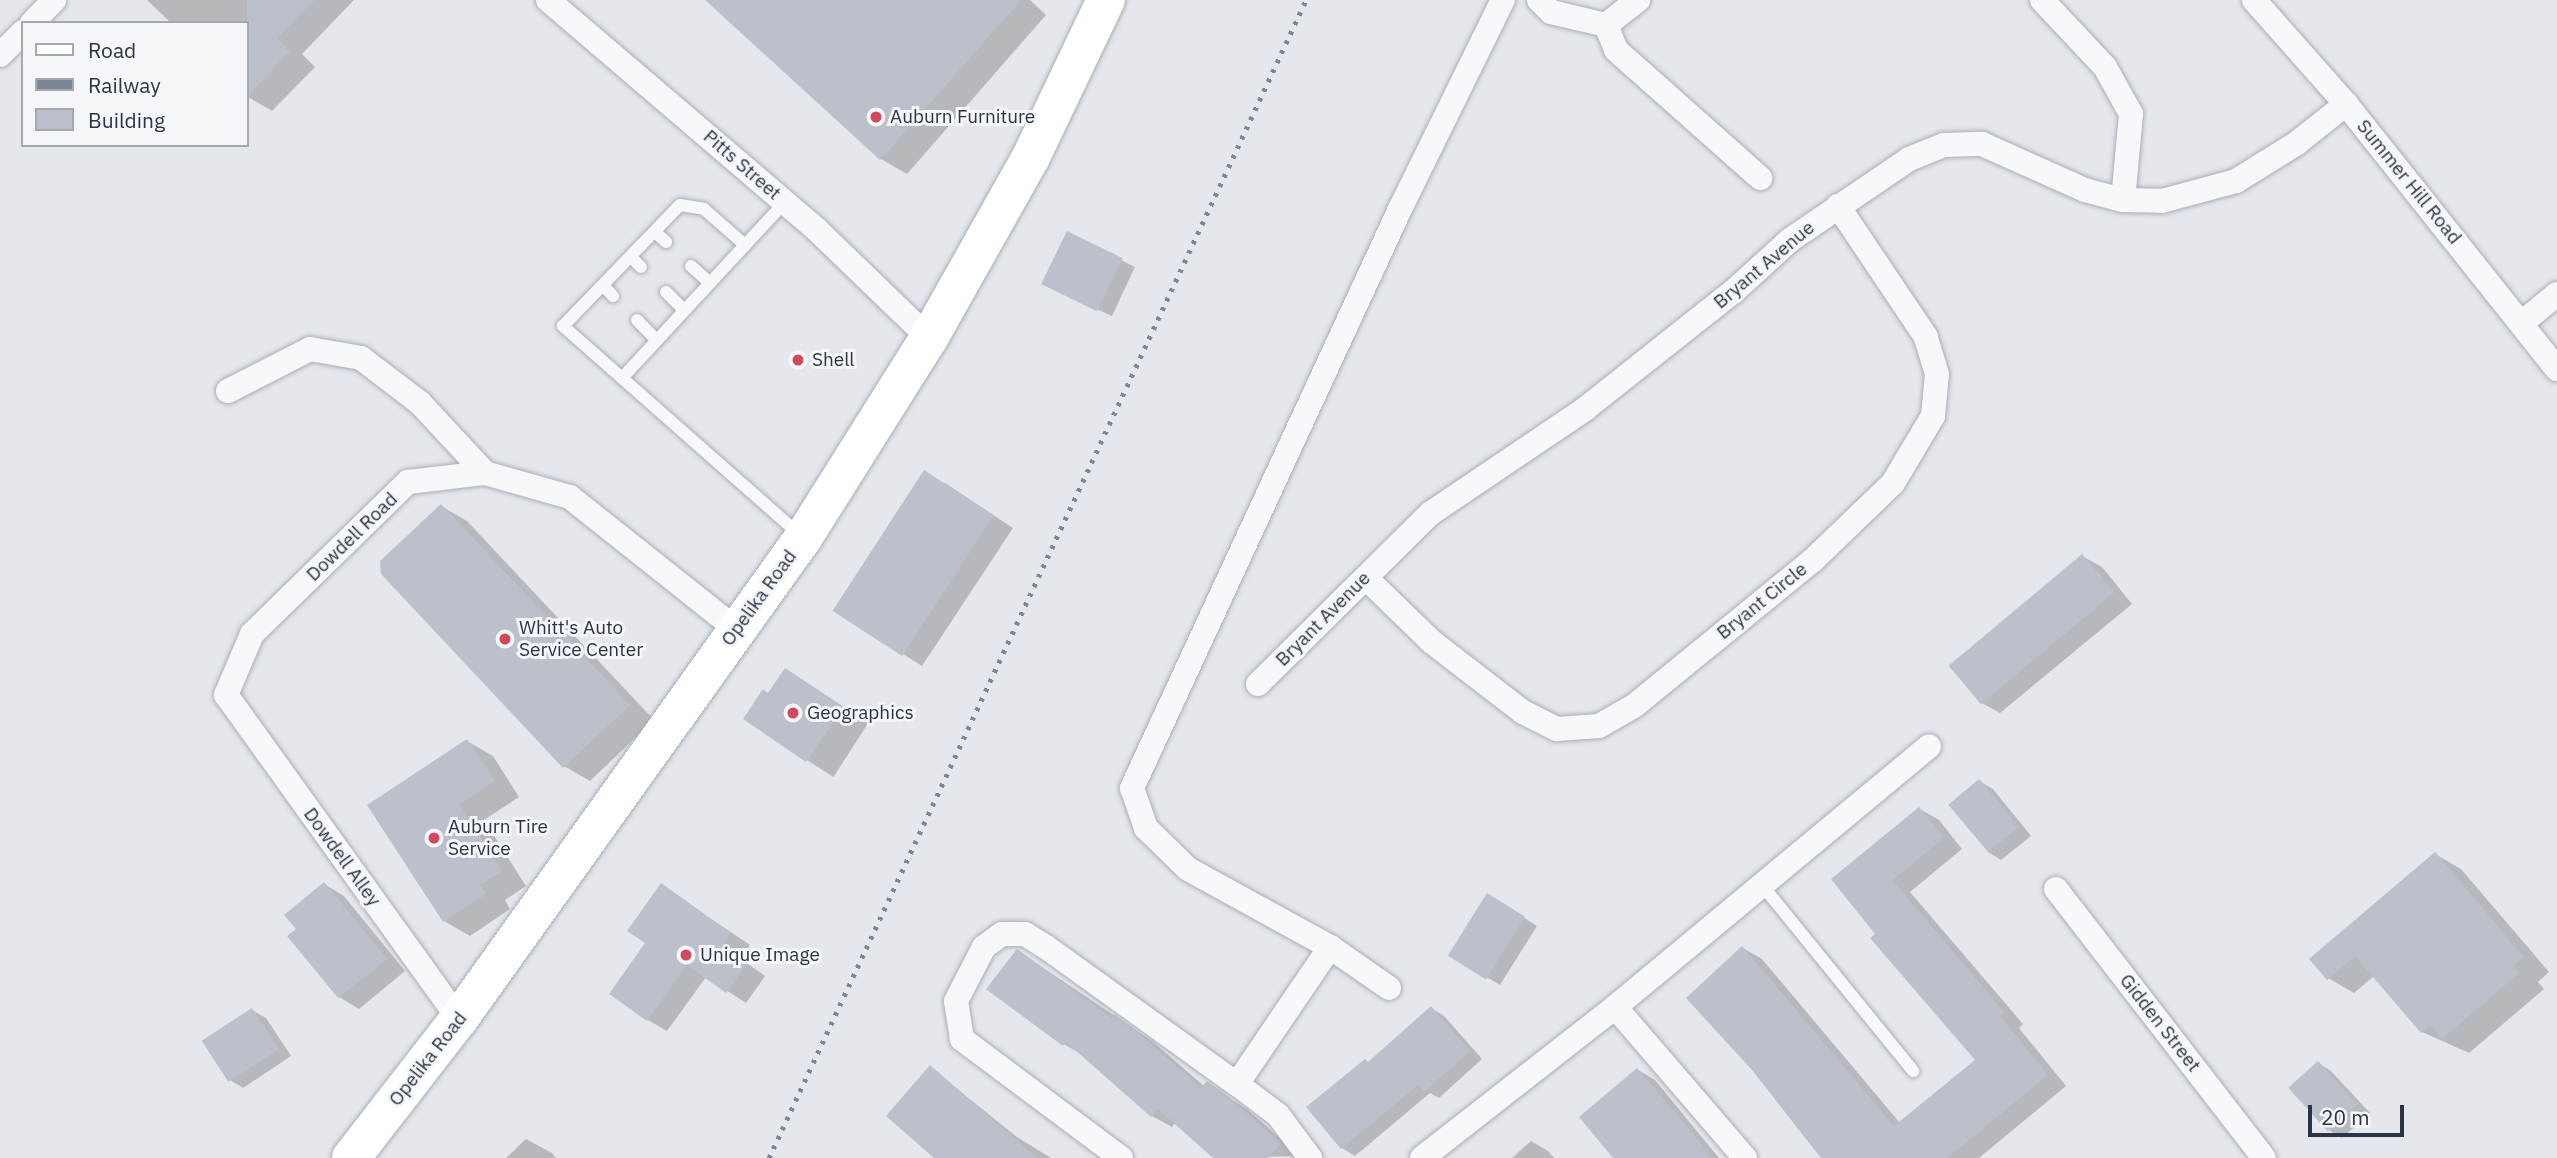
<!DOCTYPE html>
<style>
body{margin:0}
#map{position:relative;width:2557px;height:1158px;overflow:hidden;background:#e4e7ec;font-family:"IBM Plex Sans",sans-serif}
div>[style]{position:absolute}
.shadow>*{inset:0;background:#0003;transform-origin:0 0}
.building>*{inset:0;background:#bbc0ca;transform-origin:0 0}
.roads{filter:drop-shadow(0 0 2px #a9aeb7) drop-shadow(0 0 2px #a9aeb7)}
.lane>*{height:12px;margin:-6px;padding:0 6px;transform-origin:6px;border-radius:6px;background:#f7f8fa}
.street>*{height:24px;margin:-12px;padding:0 12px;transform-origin:12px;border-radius:12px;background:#f7f8fa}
.primary>*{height:38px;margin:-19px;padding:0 19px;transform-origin:19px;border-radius:19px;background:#fff}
.rail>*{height:5px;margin-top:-2.5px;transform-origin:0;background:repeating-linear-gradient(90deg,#7d8696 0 3.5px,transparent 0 10.5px)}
.dots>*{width:19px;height:19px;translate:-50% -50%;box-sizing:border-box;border:4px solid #f4f6f9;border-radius:50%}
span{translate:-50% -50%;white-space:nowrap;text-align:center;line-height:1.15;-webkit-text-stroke:6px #f4f6f9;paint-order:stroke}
.poi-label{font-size:19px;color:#2b3445}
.left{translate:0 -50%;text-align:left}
.street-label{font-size:19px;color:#2b3445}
.legend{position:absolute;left:21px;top:21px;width:228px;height:126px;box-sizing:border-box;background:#f4f6f9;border:2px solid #a4a8b1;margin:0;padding:9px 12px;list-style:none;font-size:21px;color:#2b3445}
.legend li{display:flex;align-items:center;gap:14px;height:35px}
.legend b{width:35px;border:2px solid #a4a8b1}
.scale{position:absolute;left:2308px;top:1105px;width:96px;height:32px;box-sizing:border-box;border:4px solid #2b3445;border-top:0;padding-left:9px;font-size:21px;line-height:24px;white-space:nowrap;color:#2b3445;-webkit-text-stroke:5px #f4f6f9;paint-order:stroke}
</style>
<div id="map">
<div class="shadow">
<div style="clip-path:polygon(147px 0,354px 0,302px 54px,315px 67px,272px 111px,247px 96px,247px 23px,171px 23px)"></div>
<div style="clip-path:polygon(712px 0,1030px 0,1046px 15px,907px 174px,881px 159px)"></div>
<div style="clip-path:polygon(1068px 234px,1135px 267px,1112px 316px,1057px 291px)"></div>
<div style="clip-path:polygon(945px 483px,1013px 528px,922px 666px,903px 654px)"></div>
<div style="clip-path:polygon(441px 506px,467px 521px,654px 720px,590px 781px,564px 766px)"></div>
<div style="clip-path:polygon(2082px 556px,2102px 567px,2132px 604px,2000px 713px,1980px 702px,1950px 665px)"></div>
<div style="left:786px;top:670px;width:98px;height:64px;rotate:33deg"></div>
<div style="clip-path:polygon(467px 741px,493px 756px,519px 797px,484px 820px,526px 886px,505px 900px,510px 909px,470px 936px,444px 921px,369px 805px)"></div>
<div style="clip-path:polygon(1979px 781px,1993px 789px,2031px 836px,2001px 860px,1988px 852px)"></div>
<div style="clip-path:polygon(1920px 809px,1939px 820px,1962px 849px,1910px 892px,2023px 1024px,2019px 1028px,2066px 1086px,1979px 1158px,1822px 1158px,1743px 948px,1762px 959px,1900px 1123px,1977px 1061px,1833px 879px)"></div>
<div style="clip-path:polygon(2435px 854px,2461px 869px,2549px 972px,2538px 982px,2544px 989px,2469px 1053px,2422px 1032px,2374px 976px,2354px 993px,2328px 978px)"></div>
<div style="clip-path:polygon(324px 884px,344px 896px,405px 971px,359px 1009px,339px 997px,290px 937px,299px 930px)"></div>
<div style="clip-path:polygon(662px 886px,750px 945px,741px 959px,765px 976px,746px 1003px,706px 977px,667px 1031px,648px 1020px,647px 943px)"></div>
<div style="clip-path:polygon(1501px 903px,1537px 926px,1500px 985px,1450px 955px)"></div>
<div style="clip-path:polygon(1018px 951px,1152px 1041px,1204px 1086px,1207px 1083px,1248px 1110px,1300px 1156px,1215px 1158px,1175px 1123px,1172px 1127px,1152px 1116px,1084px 1056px,1064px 1044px)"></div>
<div style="clip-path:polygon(1431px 1008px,1444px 1016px,1482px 1059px,1439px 1098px,1430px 1093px,1355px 1156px,1342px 1148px,1309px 1108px,1370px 1063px)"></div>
<div style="clip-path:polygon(252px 1010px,266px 1018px,291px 1056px,243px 1088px,230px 1080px)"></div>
<div style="clip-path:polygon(2318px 1063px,2331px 1071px,2370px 1113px,2342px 1138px,2329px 1130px)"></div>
<div style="clip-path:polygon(931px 1068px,1017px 1137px,1051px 1158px,936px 1158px)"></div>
<div style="clip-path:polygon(1638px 1070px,1655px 1080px,1719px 1158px,1615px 1158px)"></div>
<div style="clip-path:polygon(526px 1139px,552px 1153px,556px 1158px,506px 1158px)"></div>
<div style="clip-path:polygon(1531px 1141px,1548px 1151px,1554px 1158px,1512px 1158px)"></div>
</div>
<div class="building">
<div style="clip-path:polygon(247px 0,314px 0,277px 38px,290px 51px,247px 96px)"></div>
<div style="clip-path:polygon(705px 0,1021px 0,880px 160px)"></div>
<div style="left:1067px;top:231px;width:62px;height:59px;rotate:26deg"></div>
<div style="left:924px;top:470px;width:83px;height:168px;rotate:33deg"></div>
<div style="clip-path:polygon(441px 504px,630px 705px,563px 768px,381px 574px,380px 561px)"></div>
<div style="left:2082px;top:554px;width:50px;height:174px;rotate:50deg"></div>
<div style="clip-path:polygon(785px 668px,844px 707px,806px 762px,743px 719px,763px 689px,768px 693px)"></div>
<div style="clip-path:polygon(467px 739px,495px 781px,459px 805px,502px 871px,480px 885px,486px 894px,443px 922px,367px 805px)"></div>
<div style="left:1979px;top:779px;width:62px;height:40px;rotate:50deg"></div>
<div style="clip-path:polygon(1919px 807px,1944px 838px,1892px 880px,2005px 1013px,2000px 1016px,2048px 1075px,1947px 1158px,1821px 1158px,1752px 1070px,1686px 998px,1742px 946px,1894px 1126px,1975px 1060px,1870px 938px,1875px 934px,1831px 879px)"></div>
<div style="clip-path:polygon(2435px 852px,2524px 957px,2513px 966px,2519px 973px,2442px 1039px,2430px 1025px,2421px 1033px,2355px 956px,2327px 980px,2309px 959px)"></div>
<div style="clip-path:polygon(324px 882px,387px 959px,338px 998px,287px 936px,296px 929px,284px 915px)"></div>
<div style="clip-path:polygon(661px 883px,731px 933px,722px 946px,747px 964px,726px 993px,687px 965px,647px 1021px,609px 994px,645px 943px,627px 931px)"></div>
<div style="left:1487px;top:893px;width:45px;height:74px;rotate:32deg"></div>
<div style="clip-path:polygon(1017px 949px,1112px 1018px,1114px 1014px,1132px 1027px,1201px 1088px,1207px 1081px,1228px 1096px,1281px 1144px,1268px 1158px,1213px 1158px,1158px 1109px,1151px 1117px,1066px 1042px,1063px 1046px,986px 989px)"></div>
<div style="clip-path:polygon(1431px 1006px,1470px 1051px,1424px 1092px,1418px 1085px,1341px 1149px,1306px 1107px,1365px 1059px,1368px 1062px)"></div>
<div style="left:252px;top:1008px;width:49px;height:60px;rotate:57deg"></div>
<div style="left:2318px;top:1061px;width:59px;height:40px;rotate:48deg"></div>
<div style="clip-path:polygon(930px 1065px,1037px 1158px,934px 1158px,886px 1116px)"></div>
<div style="clip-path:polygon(1637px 1068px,1691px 1131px,1711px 1158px,1613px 1158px,1579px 1117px)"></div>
</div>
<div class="roads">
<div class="lane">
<div style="left:785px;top:202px;width:240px;rotate:132.8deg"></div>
<div style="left:622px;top:378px;width:239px;rotate:41.4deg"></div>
<div style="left:655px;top:232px;width:15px;rotate:42deg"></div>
<div style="left:631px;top:257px;width:14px;rotate:45deg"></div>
<div style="left:691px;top:266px;width:24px;rotate:42deg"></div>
<div style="left:603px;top:285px;width:15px;rotate:48deg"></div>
<div style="left:666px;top:292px;width:25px;rotate:45deg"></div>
<div style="left:637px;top:320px;width:28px;rotate:46deg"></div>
<div style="left:622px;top:378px;width:79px;rotate:-138.6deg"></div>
<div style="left:563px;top:326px;width:168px;rotate:-46deg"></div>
<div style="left:680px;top:205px;width:24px;rotate:9deg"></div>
<div style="left:704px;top:209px;width:55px;rotate:41.3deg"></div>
<div style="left:1762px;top:885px;width:240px;rotate:50.9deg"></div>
</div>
<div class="street">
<div style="left:548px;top:0;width:354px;rotate:40.5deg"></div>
<div style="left:817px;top:230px;width:156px;rotate:44deg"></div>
<div style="left:1539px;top:0;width:17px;rotate:45deg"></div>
<div style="left:1551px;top:12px;width:57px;rotate:13.3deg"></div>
<div style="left:1606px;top:25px;width:27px;rotate:68deg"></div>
<div style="left:1616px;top:50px;width:193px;rotate:41.6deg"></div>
<div style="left:2042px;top:0;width:92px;rotate:46.8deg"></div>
<div style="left:2105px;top:67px;width:54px;rotate:61deg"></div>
<div style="left:2131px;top:114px;width:86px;rotate:95.3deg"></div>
<div style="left:2254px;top:0;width:139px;rotate:48.5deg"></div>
<div style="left:2346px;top:104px;width:339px;rotate:51.5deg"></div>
<div style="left:32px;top:23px;width:32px;rotate:-46deg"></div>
<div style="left:1606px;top:25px;width:41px;rotate:-38deg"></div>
<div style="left:0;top:55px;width:33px;rotate:-45deg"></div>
<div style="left:2523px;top:322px;width:44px;rotate:-39.5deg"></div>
<div style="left:228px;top:391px;width:92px;rotate:-27.1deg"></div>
<div style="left:310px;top:349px;width:52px;rotate:10deg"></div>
<div style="left:361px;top:358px;width:74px;rotate:37.3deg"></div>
<div style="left:420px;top:403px;width:96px;rotate:47.1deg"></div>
<div style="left:1366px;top:578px;width:92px;rotate:44.1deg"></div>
<div style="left:1432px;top:642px;width:115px;rotate:37.6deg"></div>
<div style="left:1523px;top:712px;width:38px;rotate:27deg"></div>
<div style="left:1557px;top:729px;width:42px;rotate:-4.1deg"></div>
<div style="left:1599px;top:726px;width:40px;rotate:-29.7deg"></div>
<div style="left:1634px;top:706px;width:230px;rotate:-39.2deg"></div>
<div style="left:1812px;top:561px;width:112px;rotate:-43.9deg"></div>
<div style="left:1893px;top:483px;width:78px;rotate:-59.2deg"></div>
<div style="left:1933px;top:416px;width:42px;rotate:-84.6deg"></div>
<div style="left:1937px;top:374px;width:39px;rotate:-107deg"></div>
<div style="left:1926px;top:337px;width:158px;rotate:-123.9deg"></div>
<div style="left:1258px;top:684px;width:243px;rotate:-44.7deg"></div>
<div style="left:1431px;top:513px;width:186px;rotate:-34deg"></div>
<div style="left:1585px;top:409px;width:190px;rotate:-38.4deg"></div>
<div style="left:1734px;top:291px;width:76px;rotate:-42.3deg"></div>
<div style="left:1790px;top:240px;width:144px;rotate:-34.2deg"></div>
<div style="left:1909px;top:159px;width:38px;rotate:-22deg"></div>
<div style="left:1944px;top:145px;width:38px;rotate:-2deg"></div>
<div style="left:1982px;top:144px;width:113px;rotate:24.1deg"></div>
<div style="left:2085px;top:190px;width:39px;rotate:15deg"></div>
<div style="left:2123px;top:200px;width:39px;rotate:1deg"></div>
<div style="left:2162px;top:201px;width:77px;rotate:-15.1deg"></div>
<div style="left:2236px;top:181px;width:72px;rotate:-31.9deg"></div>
<div style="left:2297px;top:143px;width:63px;rotate:-38.5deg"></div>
<div style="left:2056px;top:889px;width:340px;rotate:52.3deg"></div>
<div style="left:1389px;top:988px;width:72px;rotate:-145.2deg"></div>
<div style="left:1330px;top:947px;width:162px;rotate:-151.2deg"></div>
<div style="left:1188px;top:869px;width:59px;rotate:-135.7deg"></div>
<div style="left:1146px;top:828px;width:42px;rotate:-109.3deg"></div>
<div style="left:1132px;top:788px;width:640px;rotate:-65.16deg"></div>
<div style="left:1401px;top:207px;width:231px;rotate:-63.8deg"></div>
<div style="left:459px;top:1019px;width:399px;rotate:-125.7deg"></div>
<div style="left:226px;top:695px;width:66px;rotate:-66.9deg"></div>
<div style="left:252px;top:634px;width:218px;rotate:-44.3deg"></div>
<div style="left:408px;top:482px;width:78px;rotate:-6.7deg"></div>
<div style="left:485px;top:473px;width:88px;rotate:15.8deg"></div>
<div style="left:570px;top:497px;width:212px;rotate:38.5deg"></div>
<div style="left:1237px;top:1084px;width:166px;rotate:-55.8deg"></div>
<div style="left:1121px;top:1158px;width:199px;rotate:-143.2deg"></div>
<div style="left:962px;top:1039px;width:38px;rotate:-99deg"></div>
<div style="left:956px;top:1001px;width:61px;rotate:-62.6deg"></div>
<div style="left:984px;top:947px;width:22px;rotate:-36deg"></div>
<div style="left:1002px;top:934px;width:23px"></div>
<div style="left:1025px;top:934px;width:25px;rotate:32deg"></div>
<div style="left:1046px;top:947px;width:235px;rotate:35.7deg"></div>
<div style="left:1237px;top:1084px;width:51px;rotate:37.1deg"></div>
<div style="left:1278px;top:1115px;width:54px;rotate:53.3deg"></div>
<div style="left:1422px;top:1158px;width:245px;rotate:-38deg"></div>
<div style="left:1745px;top:1158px;width:199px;rotate:-130.7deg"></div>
<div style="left:1615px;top:1007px;width:408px;rotate:-39.7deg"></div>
</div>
<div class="primary">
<div style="left:351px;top:1158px;width:176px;rotate:-52.2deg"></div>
<div style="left:459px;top:1019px;width:591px;rotate:-54.43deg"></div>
<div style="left:803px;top:538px;width:236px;rotate:-57.8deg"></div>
<div style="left:929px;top:338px;width:208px;rotate:-60.6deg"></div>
<div style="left:1031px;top:157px;width:174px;rotate:-64.5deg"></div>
</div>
</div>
<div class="rail">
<div style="left:769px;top:1158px;width:1276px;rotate:-65.12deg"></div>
</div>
<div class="dots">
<div style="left:876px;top:117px;background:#d1495b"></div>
<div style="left:798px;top:360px;background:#d1495b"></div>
<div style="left:505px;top:639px;background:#d1495b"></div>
<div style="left:793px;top:713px;background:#d1495b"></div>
<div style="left:434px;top:838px;background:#d1495b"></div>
<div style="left:686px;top:955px;background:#d1495b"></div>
</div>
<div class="poi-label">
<span class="left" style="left:890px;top:117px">Auburn Furniture</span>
<span class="left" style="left:812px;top:360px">Shell</span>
<span class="left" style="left:519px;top:639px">Whitt's Auto<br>Service Center</span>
<span class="left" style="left:807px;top:713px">Geographics</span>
<span class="left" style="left:448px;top:838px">Auburn Tire<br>Service</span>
<span class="left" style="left:700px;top:955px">Unique Image</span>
</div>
<div class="street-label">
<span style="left:742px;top:165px;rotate:41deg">Pitts Street</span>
<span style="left:2409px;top:182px;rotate:51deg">Summer Hill Road</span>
<span style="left:1764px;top:265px;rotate:-40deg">Bryant Avenue</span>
<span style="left:352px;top:537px;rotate:-44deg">Dowdell Road</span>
<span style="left:759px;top:598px;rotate:-54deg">Opelika Road</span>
<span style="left:1762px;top:601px;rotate:-39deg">Bryant Circle</span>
<span style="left:1323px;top:619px;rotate:-45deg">Bryant Avenue</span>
<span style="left:342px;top:857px;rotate:54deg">Dowdell Alley</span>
<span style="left:2160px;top:1023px;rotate:52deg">Gidden Street</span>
<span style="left:428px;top:1059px;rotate:-52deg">Opelika Road</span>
</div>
<ul class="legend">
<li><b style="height:9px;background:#fff"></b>Road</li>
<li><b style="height:9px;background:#7d8696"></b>Railway</li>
<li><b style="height:19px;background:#bbc0ca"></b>Building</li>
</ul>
<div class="scale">20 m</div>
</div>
